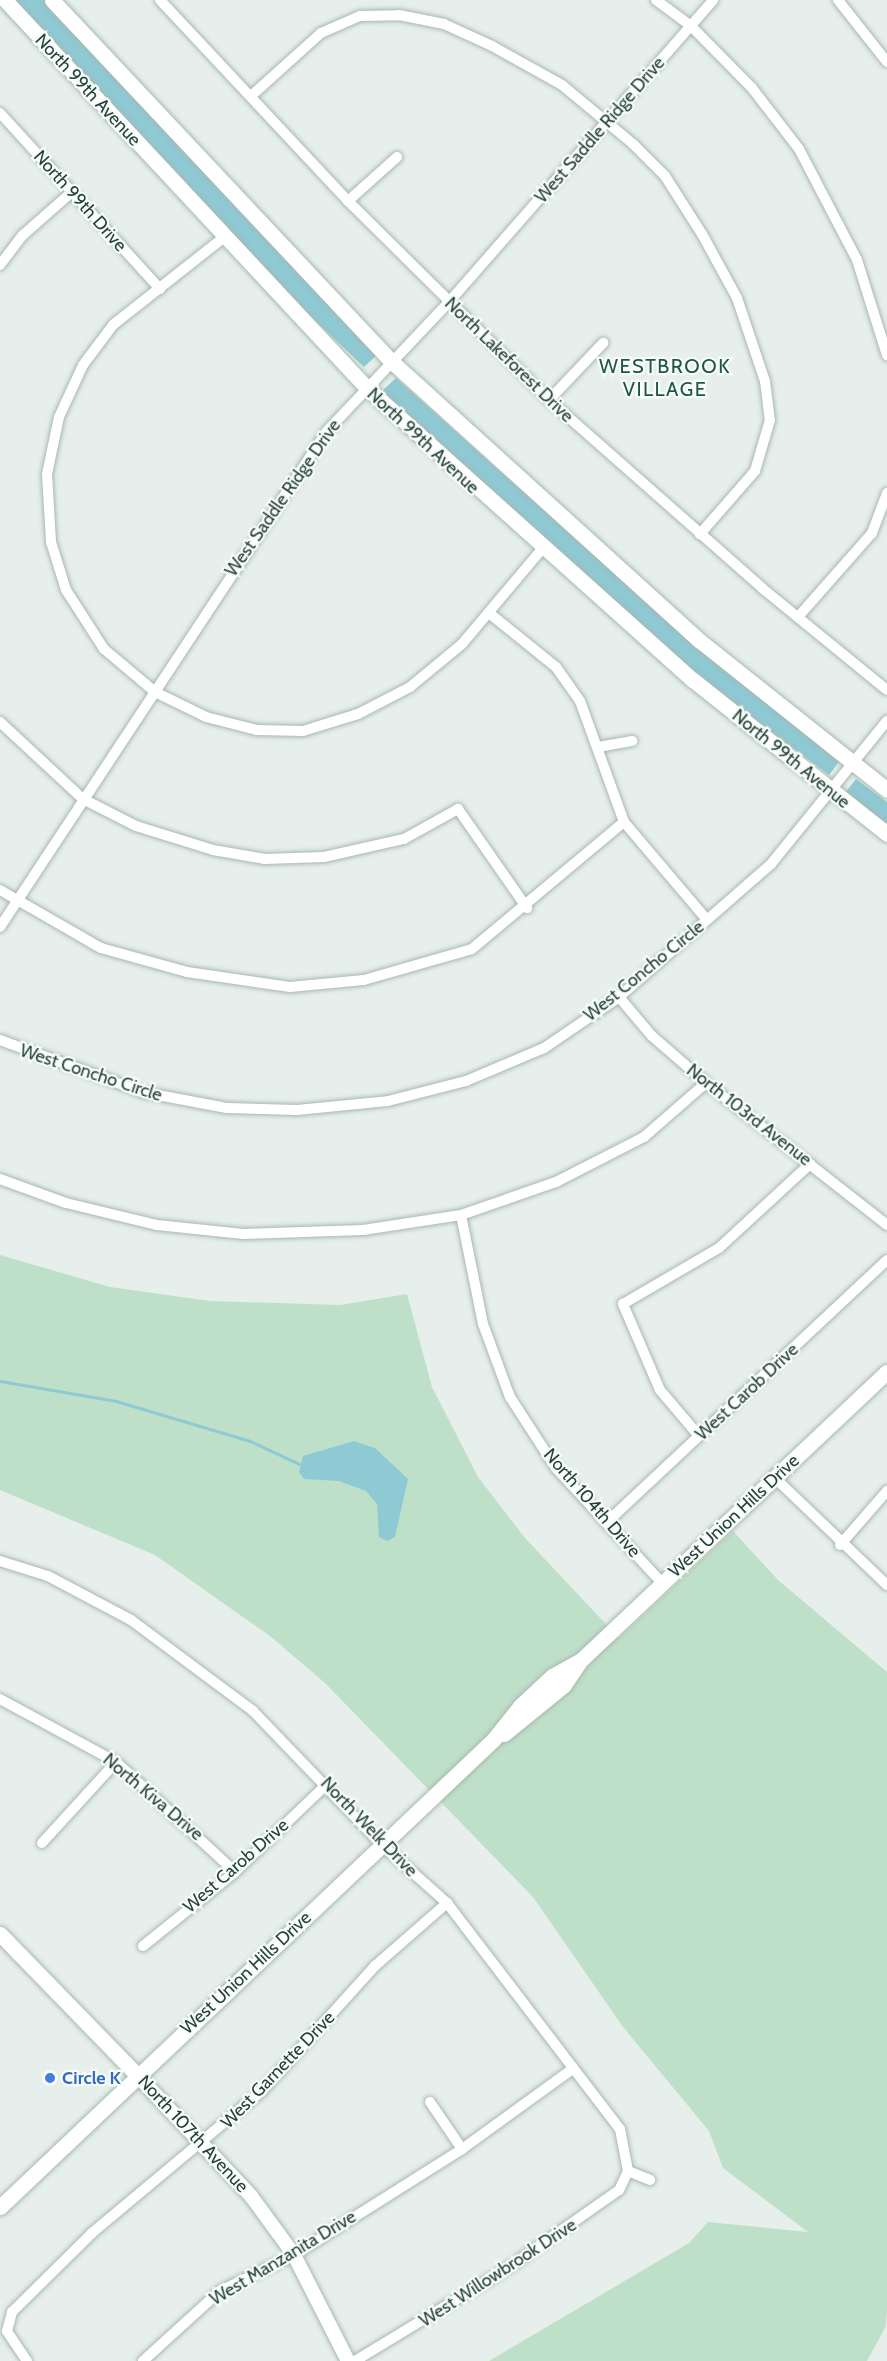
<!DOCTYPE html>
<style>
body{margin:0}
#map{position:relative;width:887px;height:2361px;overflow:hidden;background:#e6efeb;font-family:Cabin,sans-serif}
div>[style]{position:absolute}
.green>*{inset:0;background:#bfe0c8}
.water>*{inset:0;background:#8ec9d4}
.stream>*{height:3px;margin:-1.5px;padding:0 1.5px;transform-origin:1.5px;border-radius:1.5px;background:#8ec9d4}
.roads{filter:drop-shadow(0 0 2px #a8b8b2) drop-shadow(0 0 2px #a8b8b2)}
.minor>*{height:10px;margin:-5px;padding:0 5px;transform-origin:5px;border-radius:5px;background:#fff}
.tertiary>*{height:14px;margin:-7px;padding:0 7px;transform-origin:7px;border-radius:7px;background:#fff}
.secondary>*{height:15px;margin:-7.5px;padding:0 7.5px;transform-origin:7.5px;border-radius:7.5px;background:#fff}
.dots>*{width:16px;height:16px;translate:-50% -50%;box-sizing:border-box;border:3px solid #f7fbf9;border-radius:50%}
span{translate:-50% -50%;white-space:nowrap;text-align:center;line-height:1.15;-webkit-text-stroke:4.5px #f7fbf9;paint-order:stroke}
.street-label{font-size:18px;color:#24423a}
.shop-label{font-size:18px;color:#366cbe;font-weight:700}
.left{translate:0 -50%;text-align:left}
.neighbourhood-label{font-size:20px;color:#1f5548;letter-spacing:1.5px}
</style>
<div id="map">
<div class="green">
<div style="clip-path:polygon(0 1255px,110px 1287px,210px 1301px,340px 1305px,407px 1294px,432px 1387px,478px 1477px,525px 1538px,619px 1638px,733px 1531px,778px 1580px,887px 1672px,887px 2308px,886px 2326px,867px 2361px,489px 2361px,689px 2243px,708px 2222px,808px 2232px,723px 2168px,709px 2131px,623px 2027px,533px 1897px,325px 1683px,270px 1636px,155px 1555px,0 1490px)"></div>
</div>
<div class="water">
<div style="clip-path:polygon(15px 0,45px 0,377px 355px,364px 367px,289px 296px)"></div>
<div style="clip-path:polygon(396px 378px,627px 585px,839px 762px,829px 775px,696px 675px,440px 446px,382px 391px)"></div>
<div style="clip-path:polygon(856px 779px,887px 802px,887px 823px,845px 793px)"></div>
<div style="clip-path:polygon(354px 1441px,375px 1448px,408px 1479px,395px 1537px,387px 1541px,379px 1537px,377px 1504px,366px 1491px,339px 1481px,304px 1479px,299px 1472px,303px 1456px)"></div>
</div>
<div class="stream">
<div style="left:0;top:1381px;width:118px;rotate:9.8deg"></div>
<div style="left:116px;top:1401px;width:140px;rotate:16.6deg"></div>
<div style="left:250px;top:1441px;width:54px;rotate:25.1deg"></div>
</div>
<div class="roads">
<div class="minor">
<div style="left:160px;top:0;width:275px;rotate:46.9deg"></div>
<div style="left:348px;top:201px;width:283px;rotate:44.7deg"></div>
<div style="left:549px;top:400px;width:284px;rotate:41.4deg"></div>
<div style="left:762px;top:588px;width:161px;rotate:39.2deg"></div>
<div style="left:656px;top:0;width:44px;rotate:36.6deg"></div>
<div style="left:691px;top:26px;width:87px;rotate:45.5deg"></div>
<div style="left:752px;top:88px;width:77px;rotate:52.4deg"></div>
<div style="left:799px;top:149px;width:125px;rotate:62.4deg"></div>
<div style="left:857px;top:260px;width:100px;rotate:72.5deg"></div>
<div style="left:838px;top:0;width:79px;rotate:51.7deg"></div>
<div style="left:251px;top:96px;width:94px;rotate:-42deg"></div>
<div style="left:321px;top:33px;width:43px;rotate:-23.6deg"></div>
<div style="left:360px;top:16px;width:39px;rotate:-1deg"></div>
<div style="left:399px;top:15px;width:46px;rotate:11.3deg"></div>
<div style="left:444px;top:24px;width:53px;rotate:24.6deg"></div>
<div style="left:492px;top:46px;width:80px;rotate:29.1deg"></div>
<div style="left:562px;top:85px;width:92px;rotate:39.7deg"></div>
<div style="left:633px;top:144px;width:45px;rotate:45deg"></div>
<div style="left:665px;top:176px;width:69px;rotate:57.5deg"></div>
<div style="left:702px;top:234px;width:73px;rotate:61.3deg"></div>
<div style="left:737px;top:298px;width:88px;rotate:71.4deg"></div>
<div style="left:765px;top:381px;width:39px;rotate:83deg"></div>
<div style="left:770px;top:420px;width:53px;rotate:106.4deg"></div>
<div style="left:755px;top:471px;width:84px;rotate:131.1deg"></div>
<div style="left:0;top:113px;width:238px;rotate:47.7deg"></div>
<div style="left:348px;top:201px;width:66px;rotate:-41.9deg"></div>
<div style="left:223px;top:238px;width:140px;rotate:141.7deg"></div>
<div style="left:113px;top:325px;width:50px;rotate:126.9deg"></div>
<div style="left:83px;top:365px;width:57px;rotate:114.8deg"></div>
<div style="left:59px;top:417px;width:58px;rotate:101.9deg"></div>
<div style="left:47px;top:474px;width:68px;rotate:86.6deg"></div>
<div style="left:51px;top:542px;width:50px;rotate:72.6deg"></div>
<div style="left:66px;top:590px;width:70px;rotate:57.2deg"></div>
<div style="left:104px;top:649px;width:67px;rotate:40.1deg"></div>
<div style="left:155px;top:692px;width:57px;rotate:26.1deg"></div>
<div style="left:206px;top:717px;width:53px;rotate:14.3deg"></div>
<div style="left:257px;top:730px;width:46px;rotate:1.2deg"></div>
<div style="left:303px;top:731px;width:58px;rotate:-17.2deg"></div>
<div style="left:358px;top:714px;width:59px;rotate:-27.4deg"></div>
<div style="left:410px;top:687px;width:67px;rotate:-39.6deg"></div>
<div style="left:462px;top:644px;width:124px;rotate:-49.9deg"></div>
<div style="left:0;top:265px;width:38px;rotate:-53deg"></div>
<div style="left:23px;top:235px;width:65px;rotate:-41.3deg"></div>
<div style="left:549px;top:400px;width:79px;rotate:-46.5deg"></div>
<div style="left:489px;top:613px;width:86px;rotate:38.9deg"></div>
<div style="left:556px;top:667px;width:42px;rotate:54.8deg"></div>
<div style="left:580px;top:701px;width:129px;rotate:70deg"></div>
<div style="left:624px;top:822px;width:128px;rotate:49.7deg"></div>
<div style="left:798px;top:617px;width:112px;rotate:-48.6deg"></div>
<div style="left:872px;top:533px;width:43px;rotate:-69.4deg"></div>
<div style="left:0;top:722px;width:113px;rotate:42.9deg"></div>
<div style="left:83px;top:799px;width:59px;rotate:27deg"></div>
<div style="left:136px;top:826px;width:81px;rotate:17.3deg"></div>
<div style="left:213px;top:850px;width:53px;rotate:9.8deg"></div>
<div style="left:265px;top:859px;width:59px;rotate:-1.9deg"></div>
<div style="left:324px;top:857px;width:82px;rotate:-12.7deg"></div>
<div style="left:404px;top:839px;width:62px;rotate:-29.1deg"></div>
<div style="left:458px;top:809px;width:121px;rotate:55.1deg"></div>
<div style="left:598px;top:747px;width:35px;rotate:-10deg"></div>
<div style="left:0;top:890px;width:116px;rotate:29.9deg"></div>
<div style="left:101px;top:948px;width:89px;rotate:15.6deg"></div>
<div style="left:187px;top:972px;width:104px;rotate:8.3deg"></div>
<div style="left:290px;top:987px;width:74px;rotate:-5.4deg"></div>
<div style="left:364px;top:980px;width:112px;rotate:-16deg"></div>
<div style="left:472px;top:949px;width:198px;rotate:-39.9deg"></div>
<div style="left:0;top:927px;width:594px;rotate:-56.6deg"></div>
<div style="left:327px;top:431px;width:178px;rotate:-46.6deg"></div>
<div style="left:449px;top:302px;width:401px;rotate:-48.8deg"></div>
<div style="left:619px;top:997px;width:51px;rotate:49.8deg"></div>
<div style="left:652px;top:1036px;width:72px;rotate:41deg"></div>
<div style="left:706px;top:1083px;width:230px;rotate:38.1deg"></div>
<div style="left:0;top:1040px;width:151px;rotate:20.1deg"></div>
<div style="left:142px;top:1092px;width:86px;rotate:10.7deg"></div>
<div style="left:227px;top:1108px;width:70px;rotate:1.6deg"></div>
<div style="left:297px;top:1110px;width:91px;rotate:-5.6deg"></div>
<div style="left:388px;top:1101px;width:81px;rotate:-14.4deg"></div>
<div style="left:466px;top:1081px;width:85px;rotate:-22.9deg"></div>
<div style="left:544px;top:1048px;width:91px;rotate:-34.2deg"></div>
<div style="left:619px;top:997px;width:202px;rotate:-41.2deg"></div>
<div style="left:771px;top:864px;width:184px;rotate:-51deg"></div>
<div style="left:0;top:1179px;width:70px;rotate:20deg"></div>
<div style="left:66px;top:1203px;width:94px;rotate:13.6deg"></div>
<div style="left:157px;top:1225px;width:87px;rotate:5.9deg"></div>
<div style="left:244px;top:1234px;width:119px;rotate:-1.9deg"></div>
<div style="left:363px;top:1230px;width:99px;rotate:-8.7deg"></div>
<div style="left:461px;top:1215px;width:101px;rotate:-19.2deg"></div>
<div style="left:556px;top:1182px;width:99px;rotate:-27.1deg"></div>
<div style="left:644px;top:1137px;width:82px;rotate:-41.1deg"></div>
<div style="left:461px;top:1215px;width:111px;rotate:78.6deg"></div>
<div style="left:483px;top:1324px;width:78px;rotate:69.7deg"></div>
<div style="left:510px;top:1397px;width:85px;rotate:57.1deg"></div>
<div style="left:556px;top:1468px;width:156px;rotate:47.3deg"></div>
<div style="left:699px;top:1436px;width:60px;rotate:-130.3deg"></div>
<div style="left:660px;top:1390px;width:94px;rotate:-113.3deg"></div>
<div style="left:623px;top:1304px;width:111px;rotate:-30.3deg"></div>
<div style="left:719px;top:1248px;width:124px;rotate:-42.7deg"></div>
<div style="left:775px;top:1478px;width:155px;rotate:43.7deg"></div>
<div style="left:606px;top:1523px;width:385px;rotate:-43.1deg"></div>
<div style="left:840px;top:1545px;width:72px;rotate:-49deg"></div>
<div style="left:0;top:1561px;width:50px;rotate:17.4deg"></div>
<div style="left:48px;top:1576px;width:94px;rotate:27.9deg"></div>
<div style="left:131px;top:1620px;width:152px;rotate:36.7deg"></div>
<div style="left:253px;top:1711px;width:186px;rotate:46.1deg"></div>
<div style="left:382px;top:1845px;width:87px;rotate:41.7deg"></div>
<div style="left:447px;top:1903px;width:285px;rotate:52.6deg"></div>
<div style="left:620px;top:2129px;width:43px;rotate:79.2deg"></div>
<div style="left:628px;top:2171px;width:21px;rotate:115deg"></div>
<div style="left:619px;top:2190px;width:136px;rotate:144.9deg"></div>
<div style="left:508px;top:2268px;width:179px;rotate:148.7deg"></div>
<div style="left:0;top:1699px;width:132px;rotate:28.5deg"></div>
<div style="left:116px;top:1762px;width:162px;rotate:42.7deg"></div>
<div style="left:42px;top:1843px;width:110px;rotate:-47.6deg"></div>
<div style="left:143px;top:1946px;width:118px;rotate:-38.8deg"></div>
<div style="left:235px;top:1872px;width:127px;rotate:-43.7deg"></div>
<div style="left:430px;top:2102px;width:57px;rotate:55.8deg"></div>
<div style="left:628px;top:2171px;width:24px;rotate:22deg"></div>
<div style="left:27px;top:2361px;width:36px;rotate:-124deg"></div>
<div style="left:7px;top:2331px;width:20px;rotate:-75deg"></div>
<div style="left:12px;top:2312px;width:112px;rotate:-44.6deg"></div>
<div style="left:92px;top:2233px;width:222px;rotate:-39.9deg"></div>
<div style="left:262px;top:2091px;width:169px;rotate:-47.9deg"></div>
<div style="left:375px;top:1966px;width:96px;rotate:-41.2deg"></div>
<div style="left:143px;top:2361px;width:104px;rotate:-42.3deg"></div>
<div style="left:220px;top:2291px;width:82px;rotate:-25.9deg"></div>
<div style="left:294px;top:2255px;width:199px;rotate:-32.2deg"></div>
<div style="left:462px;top:2149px;width:135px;rotate:-35.9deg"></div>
</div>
<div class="tertiary">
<div style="left:137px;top:2075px;width:166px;rotate:46.7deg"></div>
<div style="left:251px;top:2196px;width:73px;rotate:53.9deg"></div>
<div style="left:294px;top:2255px;width:119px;rotate:63deg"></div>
</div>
<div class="secondary">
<div style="left:5px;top:0;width:529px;rotate:46.99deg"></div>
<div style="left:366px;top:387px;width:439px;rotate:41.9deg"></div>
<div style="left:693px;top:680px;width:248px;rotate:38.4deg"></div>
<div style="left:52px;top:0;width:495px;rotate:46.8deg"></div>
<div style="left:391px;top:361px;width:417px;rotate:42.2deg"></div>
<div style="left:700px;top:641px;width:239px;rotate:38.5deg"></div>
<div style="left:504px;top:1734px;width:77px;rotate:-39.2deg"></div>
<div style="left:564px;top:1685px;width:30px;rotate:-56deg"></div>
<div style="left:581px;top:1660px;width:420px;rotate:-43.3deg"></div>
<div style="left:0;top:1934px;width:197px;rotate:45.8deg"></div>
<div style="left:0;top:2207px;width:679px;rotate:-43.45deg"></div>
<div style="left:493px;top:1740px;width:43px;rotate:-51.5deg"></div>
<div style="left:520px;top:1706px;width:44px;rotate:-43.2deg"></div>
<div style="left:552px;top:1676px;width:33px;rotate:-29deg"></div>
</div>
</div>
<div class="dots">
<div style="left:50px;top:2078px;background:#3f7fe0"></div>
</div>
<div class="street-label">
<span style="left:88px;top:90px;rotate:47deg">North 99th Avenue</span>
<span style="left:600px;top:130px;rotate:-49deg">West Saddle Ridge Drive</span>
<span style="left:80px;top:201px;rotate:48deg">North 99th Drive</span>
<span style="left:509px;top:360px;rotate:44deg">North Lakeforest Drive</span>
<span style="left:423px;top:441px;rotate:43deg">North 99th Avenue</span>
<span style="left:283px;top:498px;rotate:-55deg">West Saddle Ridge Drive</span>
<span style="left:791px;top:759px;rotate:39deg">North 99th Avenue</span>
<span style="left:644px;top:971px;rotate:-39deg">West Concho Circle</span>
<span style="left:91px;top:1073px;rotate:18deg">West Concho Circle</span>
<span style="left:749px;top:1115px;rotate:38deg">North 103rd Avenue</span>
<span style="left:747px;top:1392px;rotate:-43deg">West Carob Drive</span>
<span style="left:592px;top:1503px;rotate:49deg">North 104th Drive</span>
<span style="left:734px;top:1516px;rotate:-43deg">West Union Hills Drive</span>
<span style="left:153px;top:1797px;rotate:40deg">North Kiva Drive</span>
<span style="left:369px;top:1827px;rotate:46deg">North Welk Drive</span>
<span style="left:236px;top:1866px;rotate:-41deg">West Carob Drive</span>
<span style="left:246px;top:1973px;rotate:-43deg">West Union Hills Drive</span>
<span style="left:278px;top:2070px;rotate:-46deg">West Garnette Drive</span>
<span style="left:193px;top:2134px;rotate:47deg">North 107th Avenue</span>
<span style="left:283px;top:2258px;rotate:-31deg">West Manzanita Drive</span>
<span style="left:498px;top:2273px;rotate:-33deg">West Willowbrook Drive</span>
</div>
<div class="shop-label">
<span class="left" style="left:62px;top:2078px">Circle K</span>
</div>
<div class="neighbourhood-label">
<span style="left:665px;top:378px">WESTBROOK<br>VILLAGE</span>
</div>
</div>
